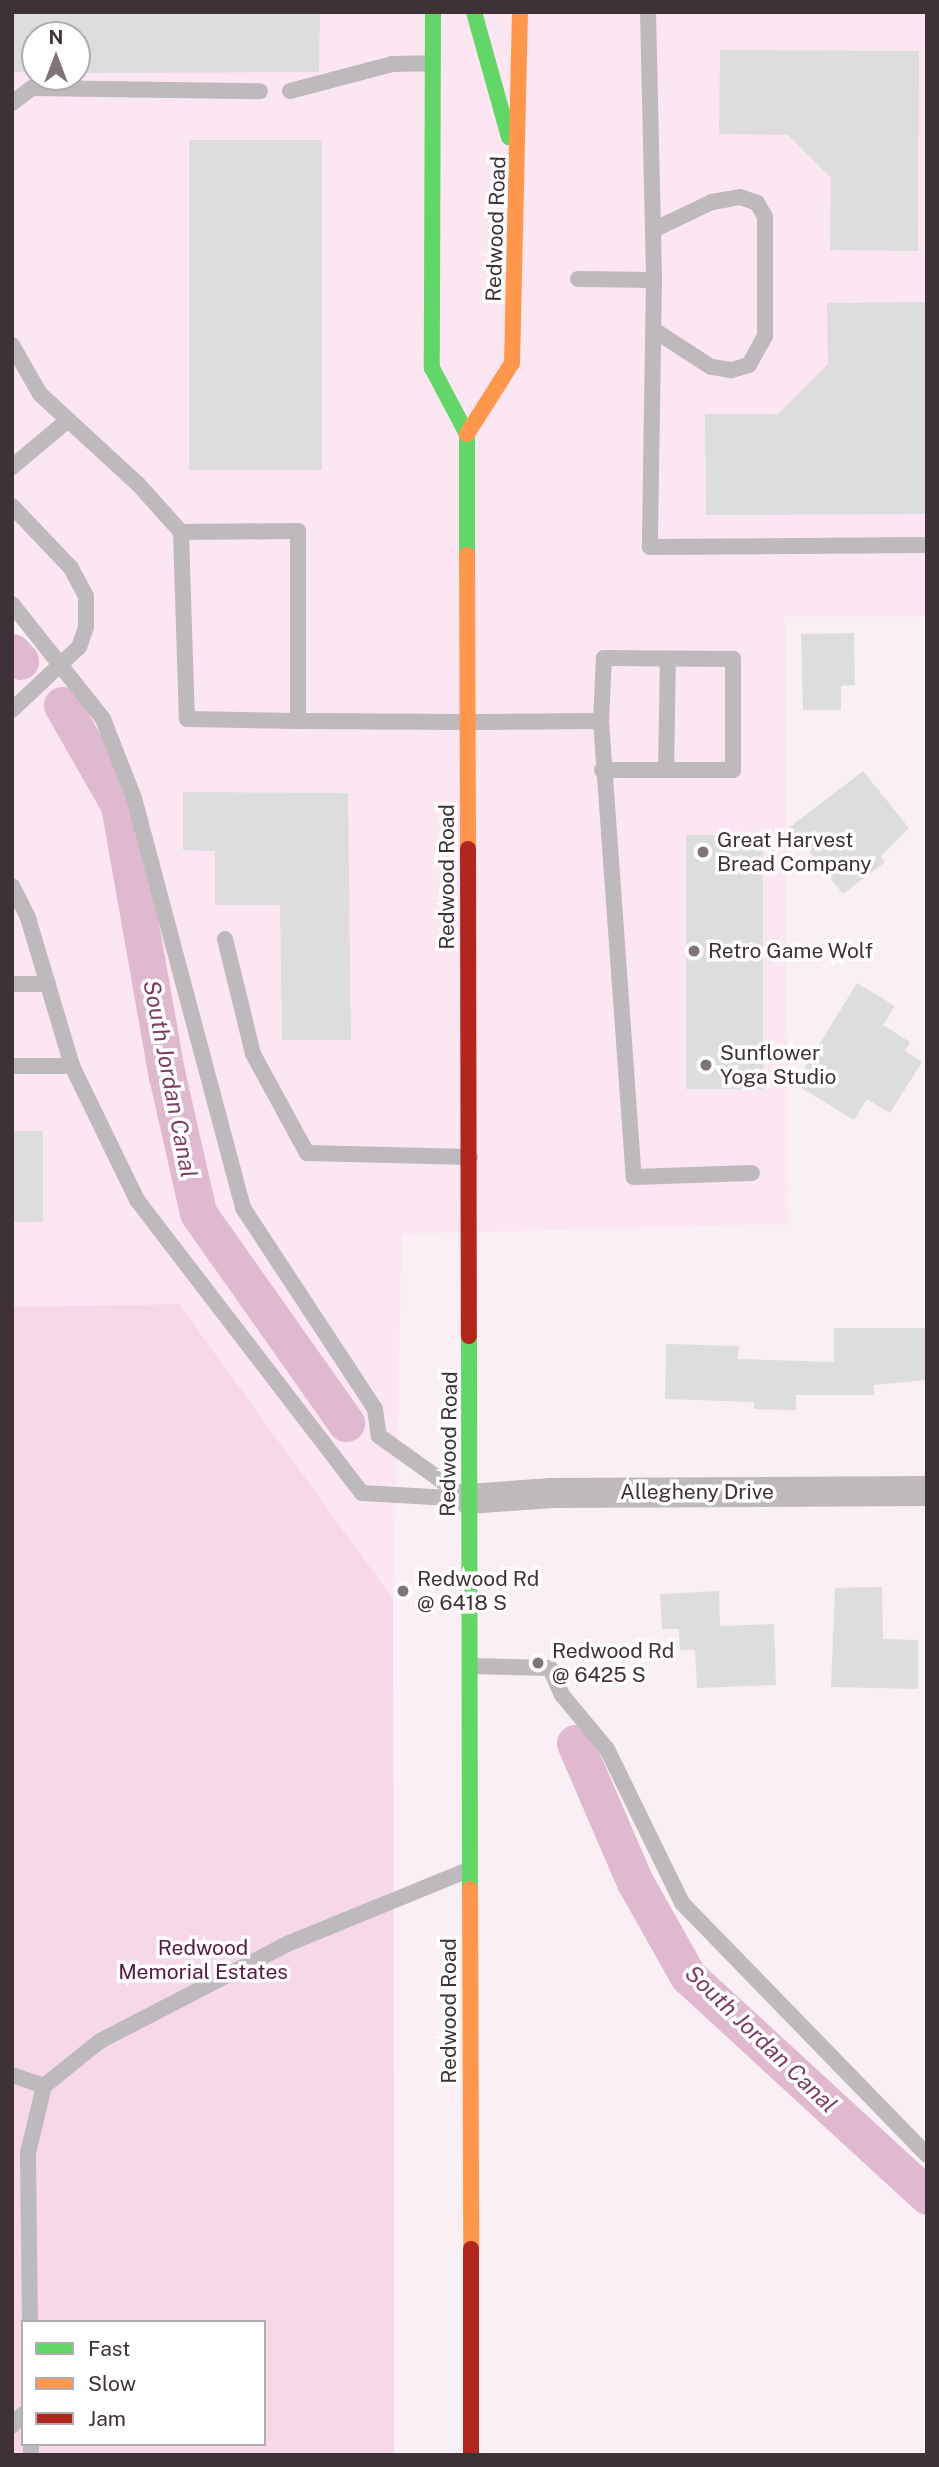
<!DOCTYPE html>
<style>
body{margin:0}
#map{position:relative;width:939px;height:2467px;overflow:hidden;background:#faeff5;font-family:"Public Sans",sans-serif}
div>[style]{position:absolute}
.built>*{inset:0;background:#fce6f2}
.green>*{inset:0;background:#f6d8e9}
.canal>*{height:37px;margin:-18.5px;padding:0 18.5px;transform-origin:18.5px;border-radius:18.5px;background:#e0b8cf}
.building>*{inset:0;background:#dcdddc;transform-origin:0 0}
.lane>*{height:16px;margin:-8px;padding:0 8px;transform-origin:8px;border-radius:8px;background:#beb9bc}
.street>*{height:30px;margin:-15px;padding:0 15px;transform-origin:15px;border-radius:15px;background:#beb9bc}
.fast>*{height:16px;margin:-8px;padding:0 8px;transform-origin:8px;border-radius:8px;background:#63d668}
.slow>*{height:16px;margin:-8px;padding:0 8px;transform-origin:8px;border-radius:8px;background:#ff974d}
.jam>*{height:16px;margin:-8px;padding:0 8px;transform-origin:8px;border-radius:8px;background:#b3261e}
.dots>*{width:19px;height:19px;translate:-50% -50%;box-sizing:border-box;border:4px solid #fefefe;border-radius:50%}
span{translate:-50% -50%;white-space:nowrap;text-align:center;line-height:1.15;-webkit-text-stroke:7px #fefefe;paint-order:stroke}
.street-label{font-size:21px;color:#3e3138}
.poi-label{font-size:21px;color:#3e3138}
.left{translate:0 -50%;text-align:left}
.park-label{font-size:21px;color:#561a42}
.water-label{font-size:23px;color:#7d3d66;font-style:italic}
.frame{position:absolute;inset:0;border:14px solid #3e3138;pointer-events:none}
.legend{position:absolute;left:21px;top:2320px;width:245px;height:126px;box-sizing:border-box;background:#fefefe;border:2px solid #b1acaf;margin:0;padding:9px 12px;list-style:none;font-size:21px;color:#3e3138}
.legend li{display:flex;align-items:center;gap:14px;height:35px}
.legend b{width:35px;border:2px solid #b1acaf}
.north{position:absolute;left:21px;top:21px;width:70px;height:70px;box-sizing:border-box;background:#fefefe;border:2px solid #b1acaf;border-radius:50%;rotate:0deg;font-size:19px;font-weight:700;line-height:28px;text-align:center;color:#3e3138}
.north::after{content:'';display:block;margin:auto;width:24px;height:32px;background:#80747a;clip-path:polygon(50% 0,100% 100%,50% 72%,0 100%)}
</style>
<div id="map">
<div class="built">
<div style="clip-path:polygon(evenodd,12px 12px,927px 12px,927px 616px,785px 617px,788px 1224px,402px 1234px,393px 1599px,179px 1304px,12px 1307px,12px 649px,43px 648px,12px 603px,12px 12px,35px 35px,77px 35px,77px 77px,35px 77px,35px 35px)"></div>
</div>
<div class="green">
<div style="clip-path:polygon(evenodd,179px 1304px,393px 1599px,394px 2455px,12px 2455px,12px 1307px,179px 1304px,23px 2322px,264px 2322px,264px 2444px,23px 2444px,23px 2322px)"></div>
</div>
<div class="canal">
<div style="left:12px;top:652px;width:12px;rotate:48deg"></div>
<div style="left:62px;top:705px;width:115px;rotate:60.3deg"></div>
<div style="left:119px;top:805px;width:275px;rotate:80deg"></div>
<div style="left:167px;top:1076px;width:140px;rotate:77.2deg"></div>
<div style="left:198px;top:1213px;width:257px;rotate:54.8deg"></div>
<div style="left:575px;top:1743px;width:151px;rotate:66.7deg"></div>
<div style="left:635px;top:1882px;width:108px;rotate:60.6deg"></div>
<div style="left:688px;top:1976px;width:325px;rotate:42.6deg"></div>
</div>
<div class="building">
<div style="clip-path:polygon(12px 12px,320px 12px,319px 72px,77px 73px,77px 35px,35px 35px,35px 72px,12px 72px)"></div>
<div style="clip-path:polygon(720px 50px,919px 51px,918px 251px,830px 250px,831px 178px,788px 135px,719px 134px)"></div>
<div style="left:322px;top:140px;width:330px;height:133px;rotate:90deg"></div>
<div style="clip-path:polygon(927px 302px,927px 514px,706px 515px,705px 414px,778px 414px,828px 364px,827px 303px)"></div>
<div style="clip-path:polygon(854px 633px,855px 685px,841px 686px,841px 710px,803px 710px,801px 634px)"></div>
<div style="clip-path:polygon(863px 771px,909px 828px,881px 856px,885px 862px,843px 894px,790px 827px)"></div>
<div style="clip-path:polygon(183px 792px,348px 793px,351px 1040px,282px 1040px,280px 905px,215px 905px,215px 851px,183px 850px)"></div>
<div style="left:686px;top:835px;width:77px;height:254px"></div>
<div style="clip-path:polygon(857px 983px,895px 1006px,883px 1025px,910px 1042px,905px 1051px,922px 1062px,890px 1113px,867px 1099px,854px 1120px,795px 1084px)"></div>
<div style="left:12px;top:1131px;width:31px;height:91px"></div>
<div style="clip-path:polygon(834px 1328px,927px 1328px,927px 1380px,874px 1385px,874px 1395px,796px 1395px,796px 1410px,754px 1409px,754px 1402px,665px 1399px,666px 1344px,739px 1346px,738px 1359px,834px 1362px)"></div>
<div style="clip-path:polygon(882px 1587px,883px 1639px,918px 1640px,918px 1689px,831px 1687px,835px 1588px)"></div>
<div style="clip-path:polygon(719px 1591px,720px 1626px,774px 1624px,776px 1685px,697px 1688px,695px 1650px,680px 1650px,679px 1629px,662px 1629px,660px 1594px)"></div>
</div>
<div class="lane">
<div style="left:648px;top:12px;width:268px;rotate:88.7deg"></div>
<div style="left:654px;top:280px;width:267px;rotate:90.9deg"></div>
<div style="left:650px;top:547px;width:277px;rotate:-0.4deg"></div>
<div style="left:290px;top:91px;width:106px;rotate:-14.8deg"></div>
<div style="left:392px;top:64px;width:39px;rotate:-1deg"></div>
<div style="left:12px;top:103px;width:25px;rotate:-37deg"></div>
<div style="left:32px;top:88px;width:228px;rotate:0.8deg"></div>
<div style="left:653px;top:230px;width:65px;rotate:-25.4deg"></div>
<div style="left:712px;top:202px;width:28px;rotate:-10deg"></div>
<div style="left:740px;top:197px;width:18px;rotate:19deg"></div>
<div style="left:757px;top:203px;width:16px;rotate:60deg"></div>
<div style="left:765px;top:217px;width:119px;rotate:90deg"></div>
<div style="left:765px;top:336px;width:33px;rotate:119deg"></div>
<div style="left:749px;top:365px;width:19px;rotate:164deg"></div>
<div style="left:731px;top:370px;width:20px;rotate:-171deg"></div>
<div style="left:711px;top:367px;width:68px;rotate:-147deg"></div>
<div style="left:578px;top:279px;width:76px;rotate:0.8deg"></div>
<div style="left:12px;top:345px;width:56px;rotate:60.3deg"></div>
<div style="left:40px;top:394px;width:133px;rotate:42.6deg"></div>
<div style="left:138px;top:484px;width:64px;rotate:48.1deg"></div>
<div style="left:12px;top:467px;width:73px;rotate:-40deg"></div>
<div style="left:12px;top:506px;width:86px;rotate:46.4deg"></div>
<div style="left:71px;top:568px;width:32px;rotate:62deg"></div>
<div style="left:86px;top:596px;width:31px;rotate:90deg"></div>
<div style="left:86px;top:627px;width:21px;rotate:109deg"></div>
<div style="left:79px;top:647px;width:92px;rotate:136.8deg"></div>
<div style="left:12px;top:604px;width:147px;rotate:51.6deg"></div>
<div style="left:103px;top:719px;width:85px;rotate:68.6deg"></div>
<div style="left:134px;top:798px;width:424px;rotate:75.1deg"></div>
<div style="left:243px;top:1208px;width:240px;rotate:56.7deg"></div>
<div style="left:375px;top:1409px;width:27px;rotate:82deg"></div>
<div style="left:379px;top:1436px;width:107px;rotate:35.5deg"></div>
<div style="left:298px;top:721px;width:190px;rotate:-90deg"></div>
<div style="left:298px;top:531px;width:117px;rotate:179.5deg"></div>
<div style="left:181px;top:532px;width:187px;rotate:88.2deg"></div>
<div style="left:187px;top:719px;width:111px;rotate:1deg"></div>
<div style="left:298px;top:721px;width:169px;rotate:0.3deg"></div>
<div style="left:467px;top:722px;width:134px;rotate:-0.4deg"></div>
<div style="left:601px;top:721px;width:457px;rotate:85.9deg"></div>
<div style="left:634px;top:1177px;width:118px;rotate:-1.9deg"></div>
<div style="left:601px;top:721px;width:63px;rotate:-87.3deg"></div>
<div style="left:604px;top:658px;width:129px;rotate:0.4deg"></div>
<div style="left:733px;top:659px;width:111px;rotate:90deg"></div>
<div style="left:733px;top:770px;width:131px;rotate:180deg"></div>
<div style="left:666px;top:770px;width:111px;rotate:-89deg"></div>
<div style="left:12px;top:886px;width:36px;rotate:63deg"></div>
<div style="left:28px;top:918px;width:154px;rotate:73.4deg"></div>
<div style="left:225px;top:939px;width:118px;rotate:76.3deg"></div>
<div style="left:253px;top:1054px;width:113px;rotate:61.4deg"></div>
<div style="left:307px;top:1153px;width:163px;rotate:1.4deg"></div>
<div style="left:12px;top:984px;width:36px"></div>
<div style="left:12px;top:1066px;width:60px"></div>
<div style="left:72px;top:1066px;width:149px;rotate:64.1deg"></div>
<div style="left:137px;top:1200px;width:369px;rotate:52.5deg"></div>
<div style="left:362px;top:1493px;width:106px;rotate:3.2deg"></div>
<div style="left:470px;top:1666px;width:80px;rotate:1.4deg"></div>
<div style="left:550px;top:1668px;width:30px;rotate:66deg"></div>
<div style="left:562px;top:1695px;width:70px;rotate:50.2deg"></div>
<div style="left:607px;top:1749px;width:171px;rotate:64deg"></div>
<div style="left:682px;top:1903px;width:351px;rotate:45.8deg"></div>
<div style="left:12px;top:2075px;width:34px;rotate:19deg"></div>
<div style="left:30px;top:2322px;width:169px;rotate:-90.7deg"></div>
<div style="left:28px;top:2153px;width:69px;rotate:-76.6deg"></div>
<div style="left:44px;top:2086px;width:72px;rotate:-38.8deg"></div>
<div style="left:100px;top:2041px;width:211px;rotate:-27.4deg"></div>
<div style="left:287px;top:1944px;width:196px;rotate:-22.2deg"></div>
<div style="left:12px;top:2426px;width:16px;rotate:-47deg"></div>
<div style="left:31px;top:2444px;width:11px;rotate:90deg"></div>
</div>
<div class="street">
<div style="left:468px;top:1499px;width:84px;rotate:-4.1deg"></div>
<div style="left:552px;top:1493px;width:375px;rotate:-0.3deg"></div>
</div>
<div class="fast">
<div style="left:433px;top:12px;width:356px;rotate:90.2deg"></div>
<div style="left:432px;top:368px;width:75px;rotate:62.1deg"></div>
<div style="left:467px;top:434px;width:121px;rotate:90deg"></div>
<div style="left:474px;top:12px;width:130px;rotate:74.4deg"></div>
<div style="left:469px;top:1336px;width:553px;rotate:89.9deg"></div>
</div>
<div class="slow">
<div style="left:467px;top:434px;width:84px;rotate:-57.6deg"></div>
<div style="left:512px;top:363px;width:351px;rotate:-88.7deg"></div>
<div style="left:467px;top:555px;width:294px;rotate:89.8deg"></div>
<div style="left:470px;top:1889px;width:360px;rotate:89.8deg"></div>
</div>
<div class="jam">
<div style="left:468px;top:849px;width:487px;rotate:89.9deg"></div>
<div style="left:471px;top:2249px;width:206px;rotate:90deg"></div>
</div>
<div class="dots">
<div style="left:703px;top:852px;background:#80747a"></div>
<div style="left:694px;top:951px;background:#80747a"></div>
<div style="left:706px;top:1065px;background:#80747a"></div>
<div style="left:403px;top:1591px;background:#80747a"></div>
<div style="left:538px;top:1663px;background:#80747a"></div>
</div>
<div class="street-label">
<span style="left:496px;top:229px;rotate:-88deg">Redwood Road</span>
<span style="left:447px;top:877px;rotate:-90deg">Redwood Road</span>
<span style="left:449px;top:1444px;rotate:-89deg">Redwood Road</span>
<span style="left:697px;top:1492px">Allegheny Drive</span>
<span style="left:449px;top:2011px;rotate:-90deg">Redwood Road</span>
</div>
<div class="poi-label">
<span class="left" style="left:717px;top:852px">Great Harvest<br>Bread Company</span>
<span class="left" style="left:708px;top:951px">Retro Game Wolf</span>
<span class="left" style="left:720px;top:1065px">Sunflower<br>Yoga Studio</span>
<span class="left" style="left:417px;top:1591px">Redwood Rd<br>@ 6418 S</span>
<span class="left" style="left:552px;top:1663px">Redwood Rd<br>@ 6425 S</span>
</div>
<div class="park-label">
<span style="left:203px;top:1960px">Redwood<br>Memorial Estates</span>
</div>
<div class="water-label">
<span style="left:170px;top:1079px;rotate:79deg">South Jordan Canal</span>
<span style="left:761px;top:2039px;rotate:44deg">South Jordan Canal</span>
</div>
<div class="frame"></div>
<ul class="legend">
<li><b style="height:9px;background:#63d668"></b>Fast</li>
<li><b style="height:9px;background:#ff974d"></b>Slow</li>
<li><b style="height:9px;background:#b3261e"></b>Jam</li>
</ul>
<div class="north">N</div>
</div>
